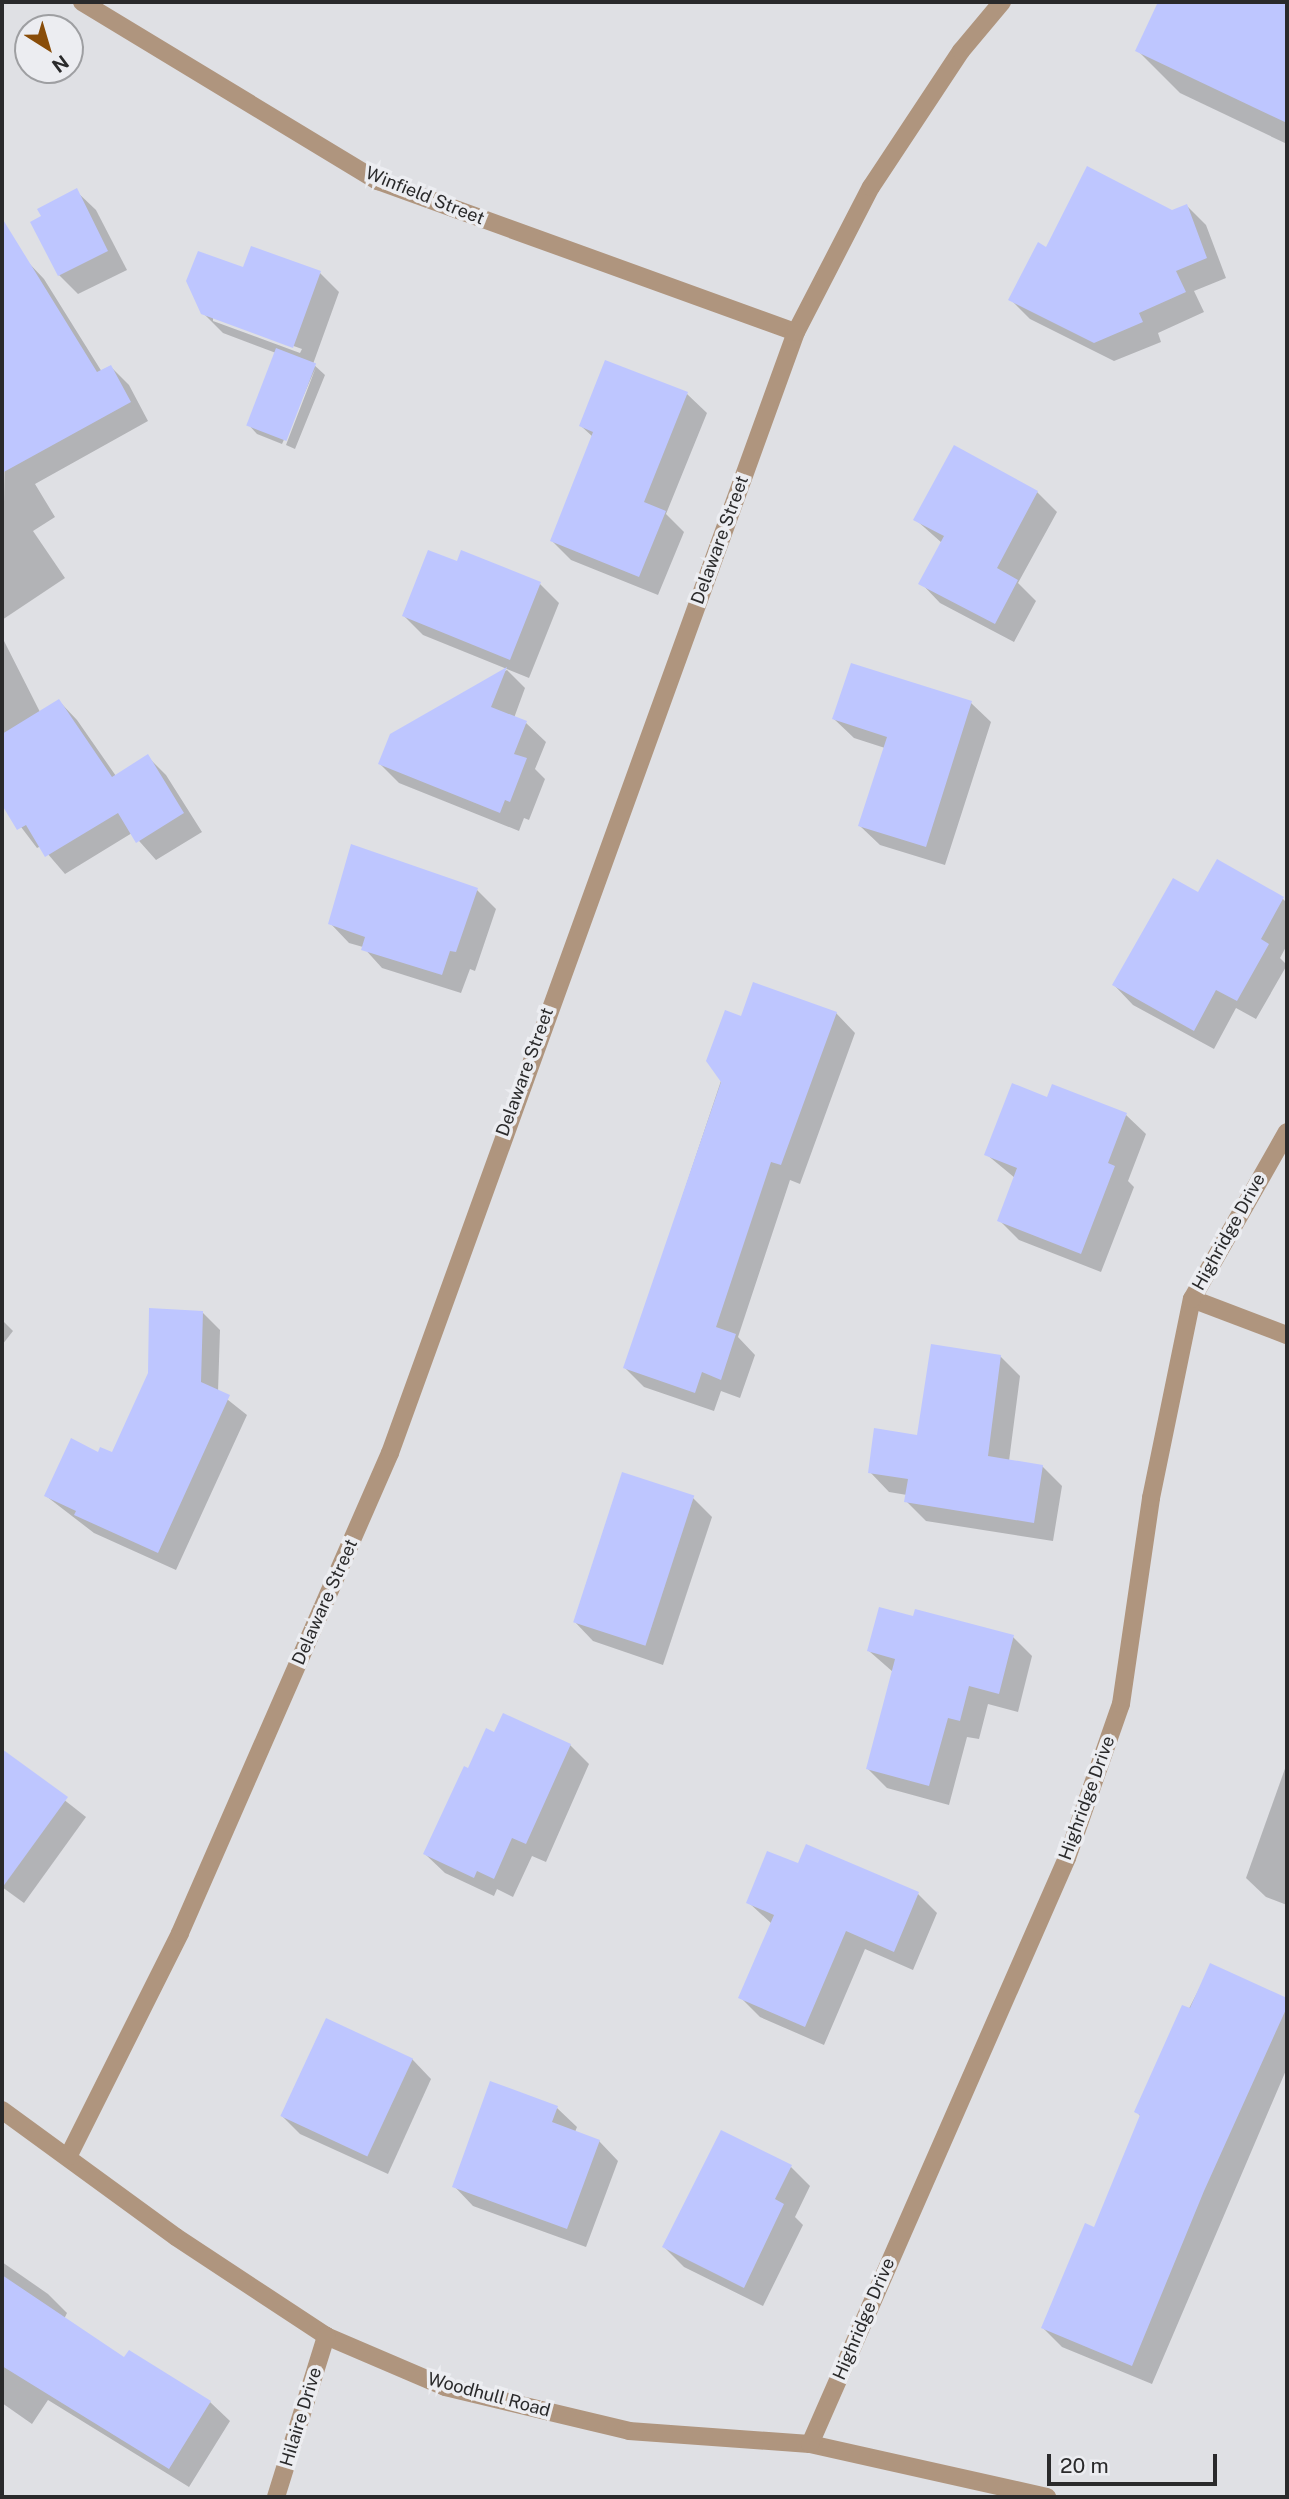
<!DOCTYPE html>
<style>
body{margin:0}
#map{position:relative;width:1289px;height:2499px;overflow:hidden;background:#dfe0e4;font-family:"Public Sans",sans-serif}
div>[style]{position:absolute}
.shadow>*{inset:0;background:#0003}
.building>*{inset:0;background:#bec6ff;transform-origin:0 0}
.minor>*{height:18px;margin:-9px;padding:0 9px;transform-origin:9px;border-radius:9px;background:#af957e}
span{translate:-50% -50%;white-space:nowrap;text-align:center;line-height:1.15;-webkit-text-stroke:7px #ecedf1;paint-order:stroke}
.street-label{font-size:18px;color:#2a2a2b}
.frame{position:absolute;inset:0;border:4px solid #2a2a2b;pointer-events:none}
.north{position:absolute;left:14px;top:14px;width:70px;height:70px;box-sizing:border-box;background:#ecedf1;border:2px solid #9e9fa2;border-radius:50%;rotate:143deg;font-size:19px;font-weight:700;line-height:28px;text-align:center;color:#2a2a2b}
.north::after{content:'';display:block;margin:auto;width:24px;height:32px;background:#894d09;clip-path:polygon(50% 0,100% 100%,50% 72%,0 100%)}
.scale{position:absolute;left:1047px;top:2454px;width:170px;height:32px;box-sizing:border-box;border:4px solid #2a2a2b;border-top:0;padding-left:9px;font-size:21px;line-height:24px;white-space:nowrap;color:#2a2a2b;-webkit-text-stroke:5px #ecedf1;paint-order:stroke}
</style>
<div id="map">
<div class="shadow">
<div style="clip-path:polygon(1160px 2px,1287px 2px,1287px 144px,1180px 93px,1137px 50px)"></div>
<div style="clip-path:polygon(76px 191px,96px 210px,127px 270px,78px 294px,59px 275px)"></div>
<div style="clip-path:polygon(1187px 206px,1206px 225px,1226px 278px,1194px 291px,1204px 312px,1158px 333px,1161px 342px,1114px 361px,1030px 319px,1010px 299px,1047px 249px)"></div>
<div style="clip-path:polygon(26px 260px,44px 279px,102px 372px,111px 367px,129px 385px,148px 421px,35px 484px,55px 517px,33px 531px,65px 578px,2px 620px,5px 444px,2px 276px)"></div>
<div style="clip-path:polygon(evenodd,244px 269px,320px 273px,339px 292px,313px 364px,325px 375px,295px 449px,286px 445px,316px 367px,282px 444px,257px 434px,248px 424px,276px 353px,223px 333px,203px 313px,244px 269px,213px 317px,302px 349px,300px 353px,213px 321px,213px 317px)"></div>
<div style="clip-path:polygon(687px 394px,707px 413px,666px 514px,684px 532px,658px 595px,571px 560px,552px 541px,593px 437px,581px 426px)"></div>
<div style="clip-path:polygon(1037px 492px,1057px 512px,1018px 583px,1036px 601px,1014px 642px,940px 603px,921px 583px,942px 543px,916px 520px)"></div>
<div style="clip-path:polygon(458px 564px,540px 584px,559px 603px,529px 678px,423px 635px,404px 616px)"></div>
<div style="clip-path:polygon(2px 637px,40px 712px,59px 701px,77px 720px,116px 776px,148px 757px,166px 775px,202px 832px,156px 860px,132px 833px,65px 874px,41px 846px,37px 848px,2px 802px)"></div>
<div style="clip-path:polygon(507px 670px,525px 688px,514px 718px,526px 723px,546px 742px,535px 769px,545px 779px,529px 820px,524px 818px,519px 831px,399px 783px,380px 764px,391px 735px)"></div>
<div style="clip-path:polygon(971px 703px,991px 722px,945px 865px,880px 845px,860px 826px,885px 748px,854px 738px,834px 719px)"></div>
<div style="clip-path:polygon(477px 890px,496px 909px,475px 971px,470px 969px,461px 993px,382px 968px,363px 947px,349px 943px,330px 923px)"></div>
<div style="clip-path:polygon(1198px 895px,1283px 899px,1287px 903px,1287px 945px,1280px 958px,1287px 965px,1256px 1019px,1236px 1008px,1214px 1049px,1133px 1005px,1114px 985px)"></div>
<div style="clip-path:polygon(836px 1013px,855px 1033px,800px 1184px,790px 1180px,738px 1337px,755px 1355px,740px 1398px,721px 1391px,714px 1411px,644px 1387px,625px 1368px,742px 1018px)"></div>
<div style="clip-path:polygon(1053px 1086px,1126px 1115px,1146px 1134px,1128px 1181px,1134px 1187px,1101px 1272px,1019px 1240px,999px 1220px,1015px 1178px,986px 1154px,1048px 1099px)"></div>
<div style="clip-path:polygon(202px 1312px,220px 1330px,218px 1392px,247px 1415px,176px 1570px,94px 1533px,46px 1496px,99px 1454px,113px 1455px)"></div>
<div style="clip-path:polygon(2px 1320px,13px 1331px,2px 1345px)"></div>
<div style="clip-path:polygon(1000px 1356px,1020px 1376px,1009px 1461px,1042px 1466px,1062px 1486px,1053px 1541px,926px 1521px,906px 1501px,907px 1495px,889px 1492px,870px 1472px,919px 1437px)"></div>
<div style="clip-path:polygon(693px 1498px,712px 1517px,663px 1665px,593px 1641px,574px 1621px)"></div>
<div style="clip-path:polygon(914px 1618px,1013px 1637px,1032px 1656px,1018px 1712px,988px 1704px,979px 1739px,967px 1737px,949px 1805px,887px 1788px,868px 1769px,893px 1672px,869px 1651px)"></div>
<div style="clip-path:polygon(495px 1734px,570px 1745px,589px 1764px,546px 1862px,532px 1856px,513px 1897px,497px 1889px,494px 1896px,445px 1873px,425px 1854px,469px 1770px)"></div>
<div style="clip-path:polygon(2px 1751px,86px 1817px,24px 1903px,2px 1887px)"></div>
<div style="clip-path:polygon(1287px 1763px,1287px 1905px,1266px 1897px,1246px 1878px)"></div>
<div style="clip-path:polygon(798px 1866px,918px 1894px,937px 1913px,913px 1970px,865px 1949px,824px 2045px,760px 2017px,740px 1997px,772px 1924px,748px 1902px)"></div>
<div style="clip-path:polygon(1211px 1966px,1287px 2000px,1287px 2068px,1152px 2384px,1062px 2347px,1043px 2328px,1095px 2229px,1141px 2117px,1136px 2111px)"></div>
<div style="clip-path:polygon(412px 2059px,431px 2079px,388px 2174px,300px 2134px,281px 2115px)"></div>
<div style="clip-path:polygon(491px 2083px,557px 2108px,577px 2127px,575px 2132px,599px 2141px,618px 2161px,586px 2247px,473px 2206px,454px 2186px)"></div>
<div style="clip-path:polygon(791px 2167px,810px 2186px,795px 2217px,803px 2225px,763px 2306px,684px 2267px,664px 2247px)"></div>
<div style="clip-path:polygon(2px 2262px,48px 2294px,67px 2313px,64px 2319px,124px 2360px,210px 2402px,230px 2421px,189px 2487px,48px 2400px,32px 2424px,2px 2403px)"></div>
</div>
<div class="building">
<div style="clip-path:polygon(1158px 2px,1287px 2px,1287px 123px,1135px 51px)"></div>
<div style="clip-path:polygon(1087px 166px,1172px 210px,1187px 204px,1207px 258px,1176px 271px,1186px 292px,1139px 313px,1143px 322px,1094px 343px,1008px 300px,1038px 242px,1046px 247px)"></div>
<div style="clip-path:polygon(77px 188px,108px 251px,58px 276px,30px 222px,41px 216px,37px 209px)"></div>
<div style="clip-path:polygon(2px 218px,97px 372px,111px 365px,131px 402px,2px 473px)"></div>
<div style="clip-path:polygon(251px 246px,321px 271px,293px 348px,201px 314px,186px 281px,198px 251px,243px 267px)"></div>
<div style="left:276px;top:348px;width:43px;height:83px;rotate:21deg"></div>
<div style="clip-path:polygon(605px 360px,688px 392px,644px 502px,666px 511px,639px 577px,550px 541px,593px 432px,579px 426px)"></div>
<div style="clip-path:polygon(954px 445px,1038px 491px,997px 568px,1018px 580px,995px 624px,918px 584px,944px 536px,913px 520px)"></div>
<div style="clip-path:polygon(428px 550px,457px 561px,461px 550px,541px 582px,510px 660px,402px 616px)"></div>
<div style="clip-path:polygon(851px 663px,972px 701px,926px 847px,858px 826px,887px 737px,832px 719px)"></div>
<div style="clip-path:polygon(507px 667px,491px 707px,527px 721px,514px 754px,527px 758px,510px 802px,505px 800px,500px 813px,378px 764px,390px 734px)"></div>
<div style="clip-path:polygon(59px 699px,112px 777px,148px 754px,184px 813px,136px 843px,118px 813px,45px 857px,26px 825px,17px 830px,2px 805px,2px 734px)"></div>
<div style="clip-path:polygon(351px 844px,478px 888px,456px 952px,450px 951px,442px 975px,361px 950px,365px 937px,328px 924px)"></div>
<div style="clip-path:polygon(1217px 859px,1284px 897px,1261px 939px,1269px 944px,1237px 1001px,1216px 990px,1194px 1031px,1112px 985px,1173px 878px,1198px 892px)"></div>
<div style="clip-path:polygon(753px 982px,837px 1012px,781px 1165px,771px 1162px,716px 1327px,736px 1334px,721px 1380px,702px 1372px,695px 1393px,623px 1368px,721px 1082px,706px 1061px,725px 1010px,741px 1016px)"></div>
<div style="clip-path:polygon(1012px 1083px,1047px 1097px,1052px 1084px,1127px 1113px,1108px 1163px,1115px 1166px,1081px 1254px,997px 1221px,1017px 1168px,984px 1155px)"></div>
<div style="clip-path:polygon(149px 1308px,203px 1311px,201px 1382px,230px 1395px,158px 1553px,74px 1515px,76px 1511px,44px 1496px,71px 1438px,98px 1452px,100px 1447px,112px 1452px,148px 1373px)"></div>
<div style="clip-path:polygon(931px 1344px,1001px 1355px,988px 1456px,1043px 1465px,1034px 1523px,904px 1502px,908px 1479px,868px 1473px,874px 1428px,917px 1435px)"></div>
<div style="left:622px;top:1472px;width:76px;height:158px;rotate:18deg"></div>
<div style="clip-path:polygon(879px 1607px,913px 1616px,915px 1609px,1014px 1635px,999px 1694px,969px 1686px,960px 1721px,948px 1718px,929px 1786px,866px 1769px,895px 1659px,867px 1651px)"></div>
<div style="clip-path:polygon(503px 1713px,571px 1744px,526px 1844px,512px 1838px,494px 1879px,477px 1871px,474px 1878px,423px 1854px,464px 1766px,468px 1768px,486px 1728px,494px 1732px)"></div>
<div style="clip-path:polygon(2px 1749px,68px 1797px,2px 1888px)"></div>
<div style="clip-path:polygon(806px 1844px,919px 1892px,894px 1952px,846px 1931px,805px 2027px,738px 1998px,774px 1915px,746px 1903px,767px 1851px,798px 1863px)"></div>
<div style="clip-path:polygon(1210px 1963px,1287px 1998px,1287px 2007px,1204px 2191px,1132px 2366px,1041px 2328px,1085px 2223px,1094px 2227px,1140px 2115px,1134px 2112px,1182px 2005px,1190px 2008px)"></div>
<div style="left:326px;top:2018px;width:96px;height:108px;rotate:25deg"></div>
<div style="clip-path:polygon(490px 2081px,558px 2106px,552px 2122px,600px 2140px,567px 2229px,452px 2187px)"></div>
<div style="clip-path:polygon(721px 2130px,792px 2165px,775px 2199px,784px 2204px,744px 2288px,662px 2247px)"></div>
<div style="clip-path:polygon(2px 2275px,124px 2357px,129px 2350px,211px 2401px,169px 2469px,2px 2366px)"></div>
</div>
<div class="minor">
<div style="left:82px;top:2px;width:346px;rotate:31.2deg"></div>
<div style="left:378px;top:181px;width:444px;rotate:19.9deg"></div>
<div style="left:1192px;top:1299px;width:102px;rotate:20.8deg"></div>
<div style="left:2px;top:2110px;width:215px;rotate:36.1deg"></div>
<div style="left:176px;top:2237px;width:180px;rotate:33.4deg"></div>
<div style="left:326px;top:2336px;width:129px;rotate:23.2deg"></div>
<div style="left:445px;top:2387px;width:189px;rotate:13.4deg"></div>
<div style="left:629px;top:2431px;width:181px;rotate:4.1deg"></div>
<div style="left:810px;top:2444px;width:243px;rotate:12.6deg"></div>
<div style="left:68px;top:2157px;width:250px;rotate:-63.4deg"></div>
<div style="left:180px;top:1933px;width:524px;rotate:-66.37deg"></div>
<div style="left:390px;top:1453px;width:1192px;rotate:-70.09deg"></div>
<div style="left:796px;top:332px;width:163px;rotate:-62.7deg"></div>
<div style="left:871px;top:187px;width:163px;rotate:-56.5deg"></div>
<div style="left:961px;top:51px;width:64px;rotate:-50.1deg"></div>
<div style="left:810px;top:2444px;width:640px;rotate:-66.32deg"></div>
<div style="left:1067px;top:1858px;width:163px;rotate:-70.7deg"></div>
<div style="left:1121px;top:1704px;width:208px;rotate:-81.7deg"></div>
<div style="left:1151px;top:1498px;width:203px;rotate:-78.4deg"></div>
<div style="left:1192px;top:1299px;width:192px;rotate:-60.4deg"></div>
<div style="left:276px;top:2497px;width:169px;rotate:-72.7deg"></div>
</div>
<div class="street-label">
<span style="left:425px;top:196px;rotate:22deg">Winfield Street</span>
<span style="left:720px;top:540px;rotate:-70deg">Delaware Street</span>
<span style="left:525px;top:1072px;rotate:-70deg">Delaware Street</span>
<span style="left:1229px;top:1232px;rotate:-61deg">Highridge Drive</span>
<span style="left:325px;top:1602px;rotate:-66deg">Delaware Street</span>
<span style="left:1087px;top:1798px;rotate:-70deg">Highridge Drive</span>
<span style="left:864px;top:2319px;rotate:-67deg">Highridge Drive</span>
<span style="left:489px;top:2395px;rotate:15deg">Woodhull Road</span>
<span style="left:301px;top:2417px;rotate:-73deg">Hilaire Drive</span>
</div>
<div class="frame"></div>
<div class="north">N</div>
<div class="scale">20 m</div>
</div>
